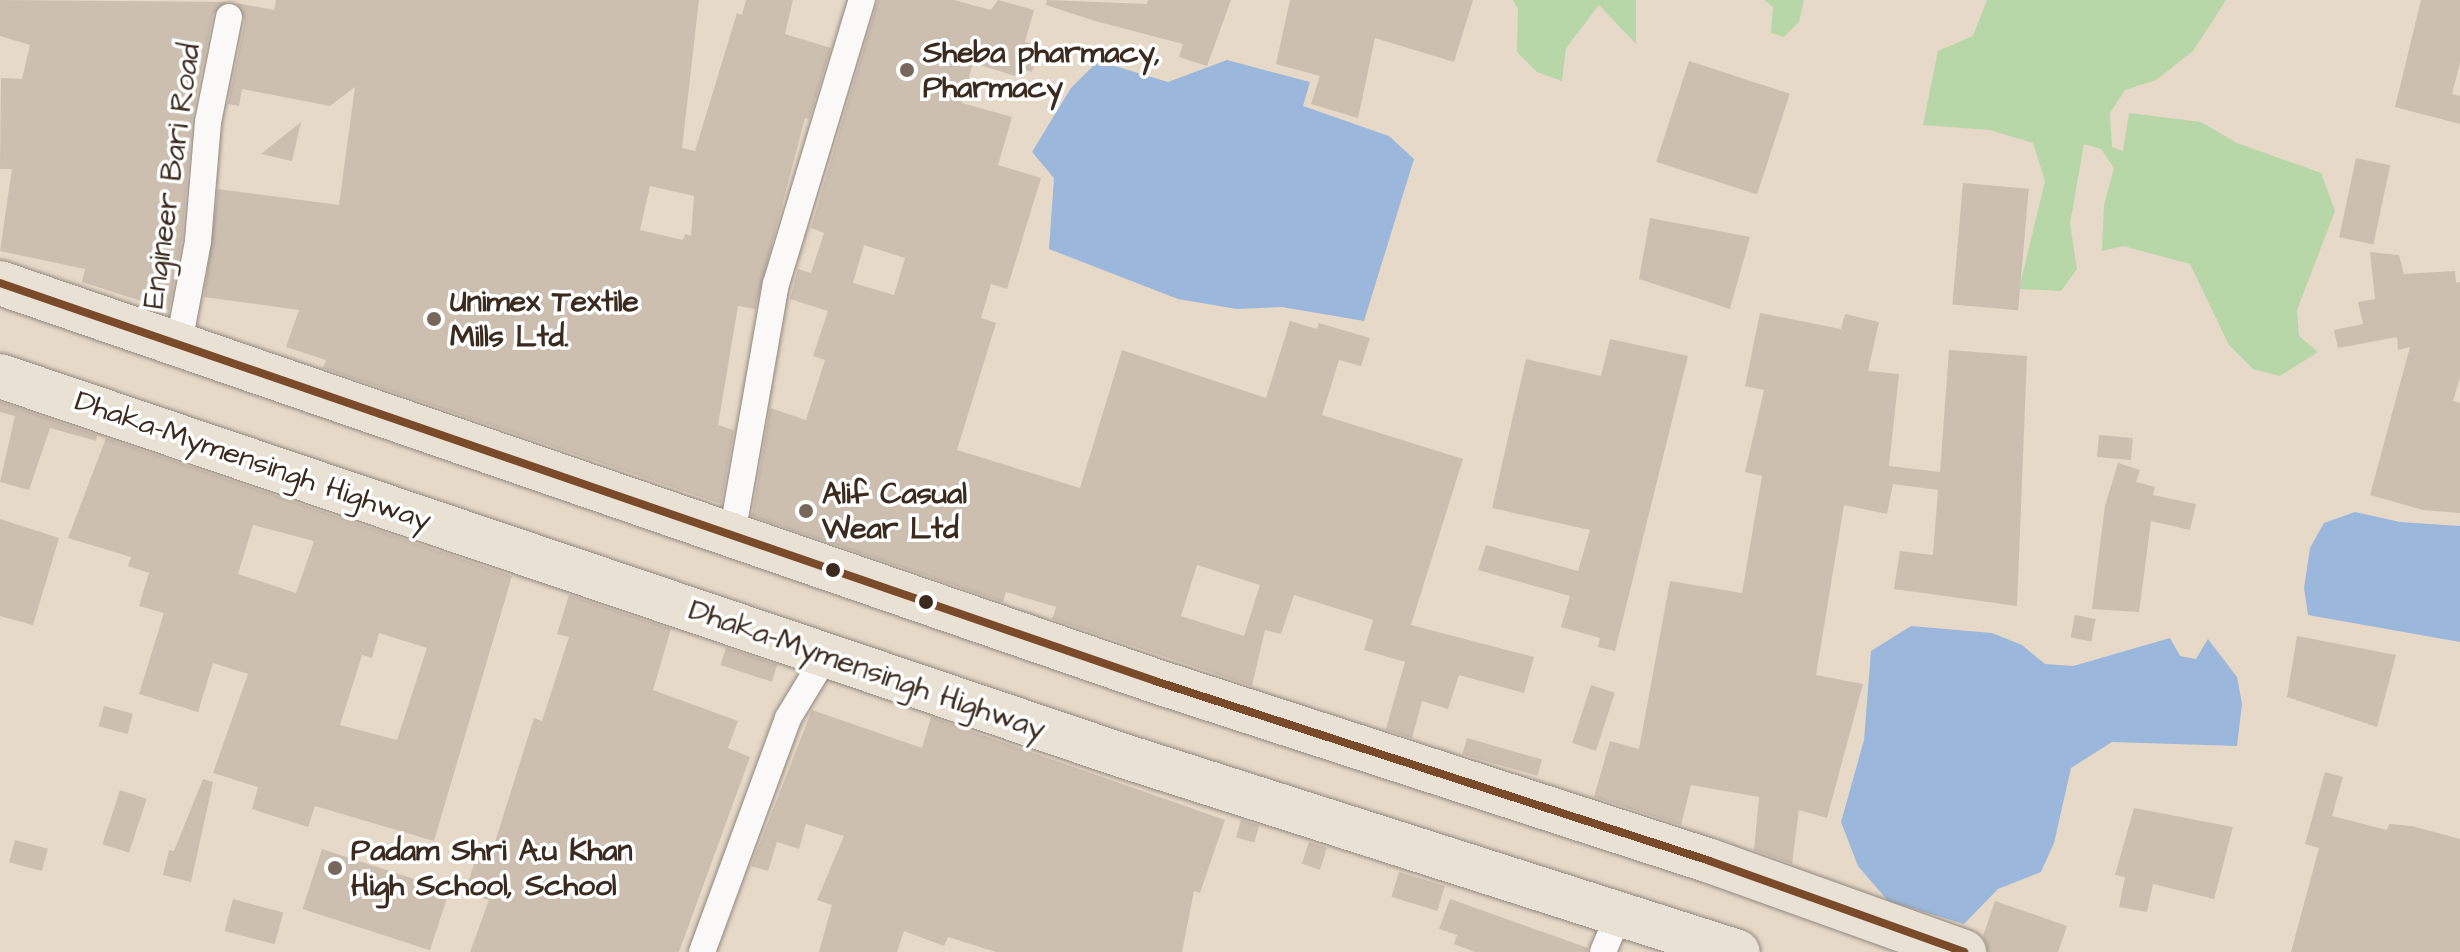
<!DOCTYPE html>
<style>
body{margin:0}
#map{position:relative;width:2460px;height:952px;overflow:hidden;background:#e6d9c8;font-family:"Architects Daughter",sans-serif}
div>[style]{position:absolute}
.green>*{inset:0;background:#b7d7a8}
.water>*{inset:0;background:#9bb8dc}
.building>*{inset:0;background:#ccbfb0;transform-origin:0 0}
.roads{filter:drop-shadow(0 0 2px #91887e) drop-shadow(0 0 2px #91887e)}
.street>*{height:26px;margin:-13px;padding:0 13px;transform-origin:13px;border-radius:13px;background:#fbf9f7}
.highway>*{height:44px;margin:-22px;padding:0 22px;transform-origin:22px;border-radius:22px;background:#e9e1d3}
.bus-1>*{height:8px;margin:-4px;padding:0 4px;transform-origin:4px;border-radius:4px;background:#7a4b2a}
.dots>*{width:22px;height:22px;translate:-50% -50%;box-sizing:border-box;border:4px solid #fff;border-radius:50%}
span{translate:-50% -50%;white-space:nowrap;text-align:center;line-height:1.15;-webkit-text-stroke:7px #fff;paint-order:stroke}
.poi-label{font-size:30px;color:#3b2a1e;font-weight:700}
.left{translate:0 -50%;text-align:left}
.street-label{font-size:30px;color:#3b2a1e}
</style>
<div id="map">
<div class="green">
<div style="clip-path:polygon(1513px 0,1636px 0,1636px 44px,1599px 5px,1566px 48px,1562px 81px,1537px 72px,1517px 52px,1518px 9px)"></div>
<div style="clip-path:polygon(1764px 0,1804px 0,1799px 22px,1784px 37px,1771px 33px,1773px 7px)"></div>
<div style="clip-path:polygon(1987px 0,2226px 0,2193px 51px,2156px 80px,2125px 90px,2110px 113px,2112px 147px,2123px 151px,2129px 113px,2201px 122px,2237px 143px,2321px 173px,2335px 211px,2297px 310px,2299px 336px,2318px 352px,2280px 376px,2253px 369px,2229px 345px,2190px 264px,2123px 246px,2102px 251px,2104px 205px,2114px 168px,2101px 149px,2084px 144px,2070px 223px,2077px 269px,2061px 291px,2019px 289px,2045px 181px,2033px 143px,1990px 130px,1923px 125px,1938px 51px,1973px 36px)"></div>
</div>
<div class="water">
<div style="clip-path:polygon(1227px 60px,1310px 82px,1303px 106px,1389px 136px,1414px 159px,1364px 321px,1282px 307px,1237px 309px,1178px 299px,1049px 249px,1054px 178px,1032px 152px,1071px 88px,1098px 61px,1168px 82px)"></div>
<div style="clip-path:polygon(2355px 512px,2400px 522px,2460px 526px,2460px 642px,2308px 615px,2304px 588px,2310px 548px,2324px 523px)"></div>
<div style="clip-path:polygon(1911px 626px,1992px 633px,2022px 645px,2045px 664px,2073px 666px,2170px 638px,2180px 656px,2196px 659px,2208px 639px,2237px 677px,2242px 704px,2237px 746px,2112px 742px,2071px 768px,2054px 843px,2041px 872px,1998px 889px,1964px 924px,1888px 901px,1858px 866px,1841px 822px,1864px 740px,1871px 651px)"></div>
</div>
<div class="building">
<div style="clip-path:polygon(0 0,227px 2px,213px 14px,192px 119px,182px 239px,169px 310px,82px 282px,85px 269px,0 251px,12px 169px,0 169px,1px 78px,22px 79px,30px 45px,0 36px)"></div>
<div style="clip-path:polygon(evenodd,276px 0,699px 0,682px 148px,695px 151px,737px 13px,742px 15px,746px 0,793px 0,785px 34px,831px 48px,809px 119px,805px 118px,755px 309px,738px 306px,718px 425px,734px 430px,721px 504px,323px 368px,326px 360px,286px 347px,299px 310px,204px 297px,218px 189px,339px 205px,355px 87px,330px 106px,242px 89px,239px 106px,228px 104px,245px 20px,236px 3px,274px 10px,276px 0,650px 186px,694px 196px,691px 236px,685px 234px,683px 240px,640px 230px,650px 186px)"></div>
<div style="clip-path:polygon(evenodd,878px 0,954px 0,991px 10px,998px 0,1034px 10px,1025px 42px,1040px 46px,1032px 72px,1025px 70px,1022px 78px,973px 63px,962px 103px,1012px 117px,998px 165px,1041px 178px,1007px 289px,991px 284px,981px 318px,996px 323px,957px 450px,1080px 488px,1122px 350px,1266px 398px,1290px 321px,1317px 329px,1319px 323px,1370px 338px,1361px 366px,1339px 360px,1322px 415px,1463px 459px,1411px 625px,1534px 657px,1524px 693px,1459px 675px,1448px 709px,1422px 701px,1412px 738px,1381px 728px,1386px 729px,1405px 662px,1364px 650px,1373px 620px,1294px 595px,1281px 634px,1265px 630px,1252px 686px,1052px 619px,1056px 607px,1006px 592px,1003px 602px,752px 516px,770px 408px,806px 420px,825px 360px,813px 356px,828px 311px,790px 299px,798px 269px,811px 273px,824px 233px,811px 228px,878px 0,864px 245px,905px 258px,894px 295px,853px 283px,864px 245px,878px 0,1197px 565px,1260px 585px,1244px 636px,1181px 616px,1197px 565px)"></div>
<div style="clip-path:polygon(1047px 0,1147px 4px,1148px 0,1231px 0,1207px 66px,1179px 57px,1183px 44px,1095px 21px,1046px 5px)"></div>
<div style="clip-path:polygon(1290px 0,1473px 0,1454px 62px,1375px 38px,1358px 118px,1311px 104px,1320px 76px,1276px 64px)"></div>
<div style="clip-path:polygon(2421px 0,2460px 0,2460px 63px,2452px 94px,2460px 96px,2460px 124px,2395px 107px)"></div>
<div style="left:1689px;top:61px;width:106px;height:106px;rotate:18deg"></div>
<div style="clip-path:polygon(301px 122px,292px 161px,261px 154px)"></div>
<div style="left:2356px;top:158px;width:35px;height:81px;rotate:12deg"></div>
<div style="left:1963px;top:183px;width:66px;height:122px;rotate:5deg"></div>
<div style="clip-path:polygon(1650px 218px,1750px 237px,1730px 309px,1639px 279px)"></div>
<div style="clip-path:polygon(2370px 252px,2399px 255px,2404px 274px,2455px 271px,2456px 283px,2460px 282px,2460px 377px,2453px 401px,2460px 403px,2460px 513px,2423px 510px,2370px 495px,2410px 347px,2398px 350px,2397px 337px,2338px 348px,2334px 330px,2363px 324px,2358px 302px,2375px 299px)"></div>
<div style="clip-path:polygon(1760px 313px,1841px 329px,1845px 314px,1879px 322px,1868px 371px,1899px 374px,1889px 466px,1940px 472px,1949px 350px,2027px 356px,2017px 606px,1894px 589px,1900px 551px,1933px 555px,1938px 490px,1893px 484px,1887px 514px,1844px 505px,1816px 675px,1863px 684px,1827px 818px,1799px 810px,1792px 864px,1754px 850px,1759px 797px,1691px 785px,1681px 825px,1594px 797px,1610px 741px,1639px 749px,1670px 581px,1742px 593px,1762px 476px,1745px 472px,1764px 390px,1745px 386px)"></div>
<div style="clip-path:polygon(1610px 339px,1688px 356px,1615px 651px,1598px 647px,1600px 638px,1561px 627px,1570px 596px,1478px 570px,1486px 545px,1578px 571px,1590px 530px,1492px 508px,1526px 359px,1601px 376px)"></div>
<div style="clip-path:polygon(0 402px,97px 435px,96px 441px,50px 428px,29px 490px,0 482px,15px 416px,0 412px)"></div>
<div style="left:2099px;top:435px;width:34px;height:22px;rotate:5deg"></div>
<div style="clip-path:polygon(evenodd,106px 438px,512px 576px,434px 841px,315px 806px,308px 827px,252px 809px,258px 787px,213px 773px,248px 674px,213px 663px,198px 712px,139px 694px,164px 613px,139px 606px,149px 573px,128px 566px,131px 557px,68px 538px,106px 438px,253px 525px,314px 541px,296px 593px,238px 574px,253px 525px,106px 438px,379px 633px,427px 648px,397px 740px,340px 725px,362px 655px,372px 658px,379px 633px)"></div>
<div style="clip-path:polygon(2118px 463px,2140px 470px,2136px 482px,2155px 487px,2153px 495px,2196px 504px,2190px 530px,2151px 521px,2139px 612px,2092px 609px,2105px 506px)"></div>
<div style="clip-path:polygon(0 519px,59px 538px,33px 625px,0 616px)"></div>
<div style="clip-path:polygon(569px 595px,671px 629px,653px 690px,738px 721px,728px 748px,750px 757px,679px 952px,470px 952px,489px 900px,465px 893px,477px 854px,490px 858px,534px 718px,542px 721px,569px 637px,557px 634px)"></div>
<div style="left:2075px;top:615px;width:21px;height:23px;rotate:11deg"></div>
<div style="clip-path:polygon(2297px 636px,2396px 655px,2377px 727px,2287px 697px)"></div>
<div style="left:726px;top:648px;width:54px;height:18px;rotate:18deg"></div>
<div style="left:1591px;top:685px;width:25px;height:61px;rotate:18deg"></div>
<div style="left:104px;top:706px;width:30px;height:21px;rotate:15deg"></div>
<div style="clip-path:polygon(812px 710px,922px 748px,931px 717px,1225px 820px,1200px 893px,1194px 891px,1182px 952px,996px 952px,948px 937px,944px 946px,904px 931px,897px 952px,819px 952px,832px 905px,817px 900px,844px 836px,806px 824px,799px 849px,777px 842px,768px 871px,751px 866px)"></div>
<div style="left:1467px;top:738px;width:78px;height:17px;rotate:16deg"></div>
<div style="clip-path:polygon(2325px 772px,2343px 777px,2332px 816px,2387px 830px,2389px 824px,2412px 826px,2460px 839px,2460px 952px,2291px 952px,2319px 848px,2305px 844px)"></div>
<div style="clip-path:polygon(203px 779px,213px 782px,191px 882px,163px 875px,169px 850px,174px 851px)"></div>
<div style="left:120px;top:790px;width:28px;height:57px;rotate:18deg"></div>
<div style="clip-path:polygon(2134px 808px,2233px 827px,2214px 899px,2153px 884px,2147px 912px,2119px 907px,2125px 877px,2115px 875px)"></div>
<div style="left:1241px;top:820px;width:19px;height:18px;rotate:16deg"></div>
<div style="left:15px;top:840px;width:34px;height:23px;rotate:15deg"></div>
<div style="left:1309px;top:842px;width:19px;height:23px;rotate:18deg"></div>
<div style="left:322px;top:849px;width:134px;height:63px;rotate:18deg"></div>
<div style="left:1399px;top:872px;width:48px;height:26px;rotate:17deg"></div>
<div style="left:233px;top:899px;width:52px;height:33px;rotate:15deg"></div>
<div style="clip-path:polygon(1450px 899px,1588px 948px,1587px 952px,1475px 952px,1454px 944px,1457px 935px,1439px 929px)"></div>
<div style="clip-path:polygon(1995px 901px,2067px 926px,2058px 952px,1988px 952px,1983px 936px)"></div>
</div>
<div class="roads">
<div class="street">
<div style="left:179px;top:343px;width:104px;rotate:-79.4deg"></div>
<div style="left:198px;top:241px;width:119px;rotate:-85.2deg"></div>
<div style="left:208px;top:122px;width:107px;rotate:-78.7deg"></div>
<div style="left:732px;top:535px;width:255px;rotate:-80.1deg"></div>
<div style="left:776px;top:284px;width:297px;rotate:-73.2deg"></div>
<div style="left:702px;top:952px;width:249px;rotate:-69.8deg"></div>
<div style="left:788px;top:718px;width:71px;rotate:-58.8deg"></div>
<div style="left:1603px;top:952px;width:44px;rotate:-67.5deg"></div>
</div>
<div class="highway">
<div style="left:0;top:283px;width:1222px;rotate:19.01deg"></div>
<div style="left:1155px;top:681px;width:583px;rotate:17.97deg"></div>
<div style="left:1710px;top:861px;width:270px;rotate:19.7deg"></div>
<div style="left:0;top:376px;width:1190px;rotate:18.68deg"></div>
<div style="left:1127px;top:757px;width:641px;rotate:17.7deg"></div>
</div>
</div>
<div class="bus-1">
<div style="left:0;top:283px;width:1222px;rotate:19.01deg"></div>
<div style="left:1155px;top:681px;width:583px;rotate:17.97deg"></div>
<div style="left:1710px;top:861px;width:270px;rotate:19.7deg"></div>
</div>
<div class="dots">
<div style="left:907px;top:70px;background:#77675a"></div>
<div style="left:434px;top:319px;background:#77675a"></div>
<div style="left:806px;top:511px;background:#77675a"></div>
<div style="left:833px;top:570px;background:#3b2a1e"></div>
<div style="left:926px;top:602px;background:#3b2a1e"></div>
<div style="left:335px;top:868px;background:#77675a"></div>
</div>
<div class="poi-label">
<span class="left" style="left:923px;top:70px">Sheba pharmacy,<br>Pharmacy</span>
<span class="left" style="left:450px;top:319px">Unimex Textile<br>Mills Ltd.</span>
<span class="left" style="left:822px;top:511px">Alif Casual<br>Wear Ltd</span>
<span class="left" style="left:351px;top:868px">Padam Shri A.u Khan<br>High School, School</span>
</div>
<div class="street-label">
<span style="left:172px;top:176px;rotate:-82deg">Engineer Bari Road</span>
<span style="left:253px;top:461px;rotate:19deg">Dhaka-Mymensingh Highway</span>
<span style="left:867px;top:670px;rotate:19deg">Dhaka-Mymensingh Highway</span>
</div>
</div>
